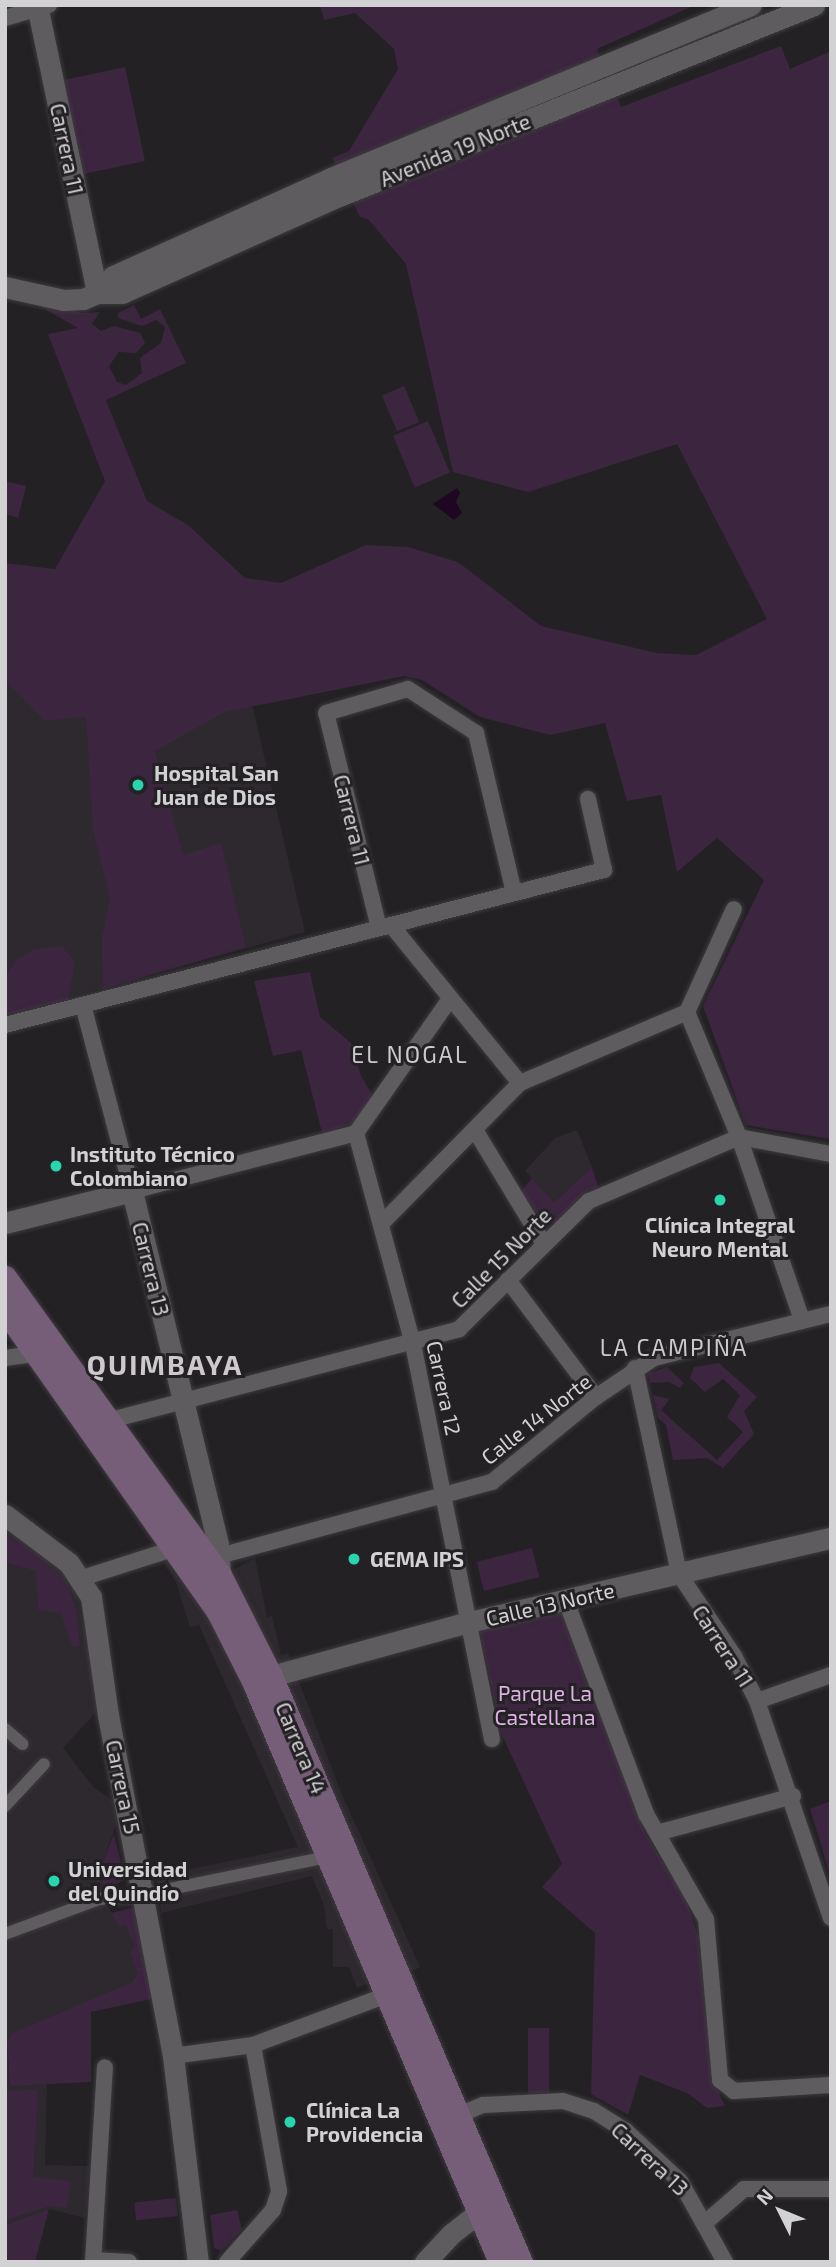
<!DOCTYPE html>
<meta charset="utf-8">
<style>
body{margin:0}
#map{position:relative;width:836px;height:2267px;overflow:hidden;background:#232124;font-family:"Exo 2",sans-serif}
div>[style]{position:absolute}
.built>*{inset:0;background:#2e282f}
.green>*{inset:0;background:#3c253f;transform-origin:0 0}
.water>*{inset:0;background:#1f0623}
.roads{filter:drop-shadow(0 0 2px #3c3b3d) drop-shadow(0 0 2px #3c3b3d)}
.pedestrian>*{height:12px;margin:-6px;padding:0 6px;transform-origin:6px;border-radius:6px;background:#5f5c5f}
.minor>*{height:16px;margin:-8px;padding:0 8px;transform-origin:8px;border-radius:8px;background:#5f5c5f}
.tertiary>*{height:21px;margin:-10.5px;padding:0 10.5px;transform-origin:10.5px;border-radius:10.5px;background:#5f5c5f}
.secondary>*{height:23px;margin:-11.5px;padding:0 11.5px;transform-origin:11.5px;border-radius:11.5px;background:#765e79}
.dots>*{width:19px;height:19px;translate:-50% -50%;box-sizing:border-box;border:4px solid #232124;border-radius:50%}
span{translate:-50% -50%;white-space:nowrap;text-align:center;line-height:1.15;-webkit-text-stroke:6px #232124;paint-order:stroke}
.street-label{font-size:21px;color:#d2d1d3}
.poi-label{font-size:21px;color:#d2d1d3;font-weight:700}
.left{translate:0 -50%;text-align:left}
.park-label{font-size:21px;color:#e2b0e9}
.neighbourhood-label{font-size:23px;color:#cdc9cd;letter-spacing:2px}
.district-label{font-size:28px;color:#cdc9cd;font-weight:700;letter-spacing:2px}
.frame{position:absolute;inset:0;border:7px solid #d2d1d3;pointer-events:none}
.north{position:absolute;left:745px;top:2176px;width:70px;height:70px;-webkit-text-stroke:5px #232124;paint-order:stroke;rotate:313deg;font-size:19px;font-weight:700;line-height:28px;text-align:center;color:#d2d1d3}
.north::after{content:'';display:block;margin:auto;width:24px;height:32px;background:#d2d1d3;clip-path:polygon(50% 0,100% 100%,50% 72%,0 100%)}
</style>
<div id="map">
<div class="built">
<div style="clip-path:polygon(5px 563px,227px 684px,253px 708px,305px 932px,5px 1015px)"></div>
<div style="clip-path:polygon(577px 1130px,592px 1167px,554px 1202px,525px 1171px,555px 1138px)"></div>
<div style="clip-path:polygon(5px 1529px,72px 1579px,93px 1662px,97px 1711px,63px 1748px,93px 1787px,114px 1801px,117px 1823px,99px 1872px,105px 1891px,97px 1893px,104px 1909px,108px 1907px,112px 1913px,135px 1907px,151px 1999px,98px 2008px,7px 2043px,10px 2086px,47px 2081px,45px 2165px,89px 2166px,85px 2218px,49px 2209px,5px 2225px)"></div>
<div style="clip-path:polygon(180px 1554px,203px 1586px,255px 1558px,267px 1617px,272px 1616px,281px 1655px,288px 1653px,341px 1792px,420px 1967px,401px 1978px,380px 1978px,357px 1988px,349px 1967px,333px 1967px,333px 1929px,327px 1929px,324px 1905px,312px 1876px,161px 1913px,157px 1876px,298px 1847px,199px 1625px,190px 1627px,176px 1582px,164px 1564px)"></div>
</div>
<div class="green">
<div style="clip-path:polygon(320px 5px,695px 5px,597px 49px,621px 107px,781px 46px,790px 69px,831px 51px,831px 1139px,746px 1125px,703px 1006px,764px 880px,717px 838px,677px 872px,661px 795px,627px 801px,605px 723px,550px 735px,480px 717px,422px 680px,404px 676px,225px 712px,155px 751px,183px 855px,221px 843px,246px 947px,103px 989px,102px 938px,110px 898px,93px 830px,86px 717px,45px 721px,5px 680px,5px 563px,55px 569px,105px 481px,48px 334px,78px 328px,41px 307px,41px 303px,82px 313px,100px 312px,92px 324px,101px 331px,114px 326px,140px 333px,145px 343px,136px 353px,119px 352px,109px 366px,117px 382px,126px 385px,142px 373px,140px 358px,161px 343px,165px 327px,156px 320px,142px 326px,118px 318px,118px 313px,134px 305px,141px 319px,160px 309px,186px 363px,106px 400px,107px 403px,147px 501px,188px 525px,245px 578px,281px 583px,366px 545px,408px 547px,458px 562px,541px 626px,657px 653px,696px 655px,767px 619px,677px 444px,528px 492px,453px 472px,406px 264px,368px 219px,360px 217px,332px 158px,349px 151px,398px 69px,394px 49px,355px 13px,324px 20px)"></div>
<div style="left:125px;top:67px;width:96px;height:63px;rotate:78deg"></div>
<div style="left:404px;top:386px;width:39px;height:24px;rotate:67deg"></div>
<div style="left:428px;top:421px;width:56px;height:38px;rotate:67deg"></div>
<div style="clip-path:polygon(5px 481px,26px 486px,18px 518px,5px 514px)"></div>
<div style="clip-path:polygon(62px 946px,75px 962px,68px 1000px,5px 1015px,5px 977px,15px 961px,34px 949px)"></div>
<div style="clip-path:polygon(310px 972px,320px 1017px,351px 1043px,361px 1076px,372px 1094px,356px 1122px,322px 1133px,301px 1050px,273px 1056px,254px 981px)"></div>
<div style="clip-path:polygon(592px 1167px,598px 1187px,584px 1194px,555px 1223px,543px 1221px,521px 1192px,532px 1178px,554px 1202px)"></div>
<div style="clip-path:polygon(719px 1363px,757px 1397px,744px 1411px,754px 1434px,723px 1468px,707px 1458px,673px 1460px,666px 1425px,658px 1418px,653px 1395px,670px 1399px,661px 1410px,717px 1460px,743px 1432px,727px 1417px,740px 1395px,723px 1379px,705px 1392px,690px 1378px,694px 1367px)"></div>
<div style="clip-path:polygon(667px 1367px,684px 1383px,680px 1388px,669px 1382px,650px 1383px,648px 1374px)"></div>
<div style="clip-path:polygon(5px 1534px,42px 1557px,67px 1583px,77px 1611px,80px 1646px,72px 1646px,61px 1613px,38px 1610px,36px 1571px,5px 1562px)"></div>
<div style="left:532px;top:1548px;width:30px;height:57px;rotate:76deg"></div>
<div style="clip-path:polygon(557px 1611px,564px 1615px,645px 1833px,686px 1899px,698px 1937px,713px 2080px,725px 2106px,707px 2108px,687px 2093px,640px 2075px,628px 2115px,591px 2094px,595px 1933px,542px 1887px,562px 1864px,502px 1735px,480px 1632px)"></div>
<div style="clip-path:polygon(831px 1801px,831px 1879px,810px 1809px)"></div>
<div style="clip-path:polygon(114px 1834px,125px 1879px,105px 1891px,99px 1872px)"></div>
<div style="clip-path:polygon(135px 1907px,151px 1999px,91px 2012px,91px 2082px,10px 2086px,7px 2043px,11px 2034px,132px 1982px,138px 1973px,130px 1952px,135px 1947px,126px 1925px,118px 1927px,112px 1913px)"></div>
<div style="left:528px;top:2028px;width:21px;height:65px"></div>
<div style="clip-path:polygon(5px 2068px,8px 2091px,38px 2089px,33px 2177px,71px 2181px,67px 2208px,50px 2206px,5px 2220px)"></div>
<div style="left:176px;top:2198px;width:18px;height:42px;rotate:84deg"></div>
<div style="clip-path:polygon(49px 2209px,35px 2262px,5px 2262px,5px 2225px)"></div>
<div style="clip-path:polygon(237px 2210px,242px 2229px,221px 2251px,214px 2248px,210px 2215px)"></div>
</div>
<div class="water">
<div style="clip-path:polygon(457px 488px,460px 493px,456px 502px,462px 513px,454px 520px,433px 504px)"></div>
</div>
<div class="roads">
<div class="pedestrian">
<div style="left:5px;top:1729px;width:23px;rotate:41deg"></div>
<div style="left:5px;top:1806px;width:57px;rotate:-47.1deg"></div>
<div style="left:5px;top:1934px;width:100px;rotate:-20.4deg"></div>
<div style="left:99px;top:1899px;width:32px;rotate:-4deg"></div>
<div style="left:131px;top:1897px;width:200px;rotate:-11.5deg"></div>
</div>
<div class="minor">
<div style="left:5px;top:18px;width:46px;rotate:-16.5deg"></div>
<div style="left:391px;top:925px;width:204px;rotate:50.8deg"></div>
<div style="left:379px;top:928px;width:221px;rotate:-103.8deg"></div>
<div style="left:326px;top:713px;width:85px;rotate:-16.3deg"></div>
<div style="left:408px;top:689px;width:81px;rotate:32.9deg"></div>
<div style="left:476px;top:733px;width:164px;rotate:76.6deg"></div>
<div style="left:83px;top:1005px;width:192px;rotate:75.2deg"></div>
<div style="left:132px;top:1191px;width:231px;rotate:-14.5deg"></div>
<div style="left:356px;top:1133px;width:162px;rotate:-55deg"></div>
<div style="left:687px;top:1012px;width:135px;rotate:67.4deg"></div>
<div style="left:739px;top:1137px;width:194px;rotate:71deg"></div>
<div style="left:687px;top:1012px;width:113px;rotate:-65.5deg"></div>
<div style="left:5px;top:1025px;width:619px;rotate:-14.51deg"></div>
<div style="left:604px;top:870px;width:73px;rotate:-102.7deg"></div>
<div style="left:475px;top:1130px;width:133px;rotate:58.8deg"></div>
<div style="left:356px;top:1133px;width:219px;rotate:74.9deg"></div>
<div style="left:413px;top:1344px;width:403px;rotate:78.7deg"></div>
<div style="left:382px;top:1223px;width:197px;rotate:-45.4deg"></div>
<div style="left:520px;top:1083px;width:181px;rotate:-23deg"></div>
<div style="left:508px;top:1280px;width:146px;rotate:53.1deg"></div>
<div style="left:5px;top:1358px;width:30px;rotate:-8deg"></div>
<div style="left:635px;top:1368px;width:211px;rotate:77.9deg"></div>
<div style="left:679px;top:1574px;width:99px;rotate:56.1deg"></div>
<div style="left:734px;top:1656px;width:51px;rotate:62.9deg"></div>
<div style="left:757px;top:1701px;width:229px;rotate:71.2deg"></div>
<div style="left:107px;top:1421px;width:364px;rotate:-14.6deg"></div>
<div style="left:459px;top:1329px;width:182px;rotate:-44.6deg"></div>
<div style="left:589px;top:1201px;width:163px;rotate:-23.1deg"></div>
<div style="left:739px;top:1137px;width:94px;rotate:10.5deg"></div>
<div style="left:219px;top:1556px;width:283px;rotate:-15.2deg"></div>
<div style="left:492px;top:1482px;width:134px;rotate:-39.3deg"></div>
<div style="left:596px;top:1397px;width:70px;rotate:-33.9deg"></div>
<div style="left:654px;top:1358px;width:182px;rotate:-14deg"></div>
<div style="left:82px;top:1578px;width:99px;rotate:-17.7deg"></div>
<div style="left:566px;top:1601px;width:228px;rotate:69.4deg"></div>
<div style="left:646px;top:1814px;width:121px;rotate:60.3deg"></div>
<div style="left:706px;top:1919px;width:162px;rotate:85deg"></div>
<div style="left:720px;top:2080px;width:18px;rotate:38deg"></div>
<div style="left:734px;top:2091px;width:97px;rotate:-3.5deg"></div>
<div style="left:757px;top:1701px;width:78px;rotate:-19.4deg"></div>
<div style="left:657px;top:1833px;width:141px;rotate:-15.2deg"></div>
<div style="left:173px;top:2056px;width:81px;rotate:-7.8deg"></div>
<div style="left:253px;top:2045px;width:143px;rotate:-20.5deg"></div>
<div style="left:459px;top:2115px;width:26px;rotate:-23deg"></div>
<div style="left:483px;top:2105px;width:80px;rotate:-2.9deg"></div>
<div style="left:563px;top:2101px;width:33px;rotate:18deg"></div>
<div style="left:594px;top:2111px;width:38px;rotate:32deg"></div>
<div style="left:626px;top:2131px;width:74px;rotate:42.8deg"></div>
<div style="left:680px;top:2181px;width:93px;rotate:60.9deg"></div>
<div style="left:706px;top:2222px;width:50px;rotate:-41deg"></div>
<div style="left:744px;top:2189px;width:87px"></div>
<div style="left:93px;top:2260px;width:36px;rotate:3deg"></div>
<div style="left:93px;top:2262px;width:195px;rotate:-86.5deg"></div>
<div style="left:227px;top:2262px;width:69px;rotate:-48.5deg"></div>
<div style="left:273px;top:2210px;width:20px;rotate:-72deg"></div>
<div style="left:279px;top:2191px;width:148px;rotate:-100.1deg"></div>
</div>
<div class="tertiary">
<div style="left:37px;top:5px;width:294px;rotate:78.2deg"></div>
<div style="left:5px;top:287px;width:59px;rotate:12.6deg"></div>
<div style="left:63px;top:300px;width:20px;rotate:-3deg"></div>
<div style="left:83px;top:299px;width:15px;rotate:-23deg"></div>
<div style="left:97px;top:293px;width:23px;rotate:-47deg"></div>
<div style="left:113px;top:276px;width:239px;rotate:-24.2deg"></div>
<div style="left:331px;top:178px;width:454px;rotate:-22.4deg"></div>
<div style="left:97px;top:293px;width:25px"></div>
<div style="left:122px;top:293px;width:238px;rotate:-24.1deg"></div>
<div style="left:339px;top:196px;width:512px;rotate:-21.91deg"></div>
<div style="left:5px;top:1223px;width:131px;rotate:-14.1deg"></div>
<div style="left:132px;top:1191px;width:364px;rotate:76.3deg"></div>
<div style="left:218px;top:1545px;width:30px;rotate:86deg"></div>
<div style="left:5px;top:1515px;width:80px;rotate:36.9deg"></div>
<div style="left:69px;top:1563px;width:40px;rotate:57.1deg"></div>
<div style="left:91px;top:1597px;width:119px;rotate:81.8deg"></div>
<div style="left:108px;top:1715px;width:347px;rotate:79.2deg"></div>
<div style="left:173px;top:2056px;width:208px;rotate:83.1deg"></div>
<div style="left:271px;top:1676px;width:205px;rotate:-15.3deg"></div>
<div style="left:469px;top:1622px;width:372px;rotate:-13.1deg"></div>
<div style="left:425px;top:2262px;width:38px;rotate:-47deg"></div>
<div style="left:451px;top:2234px;width:51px;rotate:-37.8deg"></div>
</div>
<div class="secondary">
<div style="left:5px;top:1277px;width:367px;rotate:54.2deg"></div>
<div style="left:220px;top:1575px;width:113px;rotate:63.2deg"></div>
<div style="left:271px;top:1676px;width:637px;rotate:66.9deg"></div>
<div style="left:5px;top:1310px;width:370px;rotate:54.8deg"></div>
<div style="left:218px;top:1612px;width:77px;rotate:63.1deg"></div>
<div style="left:253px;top:1681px;width:631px;rotate:66.97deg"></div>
</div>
</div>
<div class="dots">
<div style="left:138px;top:785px;background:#29d5ad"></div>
<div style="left:56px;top:1166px;background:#29d5ad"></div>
<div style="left:720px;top:1200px;background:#29d5ad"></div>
<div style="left:354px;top:1559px;background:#29d5ad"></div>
<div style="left:54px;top:1881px;background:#29d5ad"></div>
<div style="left:290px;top:2122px;background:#29d5ad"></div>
</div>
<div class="street-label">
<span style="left:67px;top:149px;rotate:78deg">Carrera 11</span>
<span style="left:455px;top:150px;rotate:-22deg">Avenida 19 Norte</span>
<span style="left:352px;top:820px;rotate:76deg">Carrera 11</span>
<span style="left:501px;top:1258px;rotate:-45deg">Calle 15 Norte</span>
<span style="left:151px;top:1269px;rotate:76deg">Carrera 13</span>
<span style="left:444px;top:1388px;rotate:78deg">Carrera 12</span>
<span style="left:536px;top:1419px;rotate:-38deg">Calle 14 Norte</span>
<span style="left:550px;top:1604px;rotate:-13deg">Calle 13 Norte</span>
<span style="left:723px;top:1646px;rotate:57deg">Carrera 11</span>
<span style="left:301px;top:1748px;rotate:67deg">Carrera 14</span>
<span style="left:123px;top:1787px;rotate:78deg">Carrera 15</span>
<span style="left:650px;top:2159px;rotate:43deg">Carrera 13</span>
</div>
<div class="poi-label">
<span class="left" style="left:154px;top:785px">Hospital San<br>Juan de Dios</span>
<span class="left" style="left:70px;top:1166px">Instituto Técnico<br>Colombiano</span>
<span style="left:720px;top:1237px">Clínica Integral<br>Neuro Mental</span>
<span class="left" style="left:370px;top:1559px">GEMA IPS</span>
<span class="left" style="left:68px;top:1881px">Universidad<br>del Quindío</span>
<span class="left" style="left:306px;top:2122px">Clínica La<br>Providencia</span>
</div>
<div class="park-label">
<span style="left:545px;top:1705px">Parque La<br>Castellana</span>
</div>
<div class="neighbourhood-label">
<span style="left:410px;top:1054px">EL NOGAL</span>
<span style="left:674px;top:1347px">LA CAMPIÑA</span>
</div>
<div class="district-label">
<span style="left:165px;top:1364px">QUIMBAYA</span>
</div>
<div class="frame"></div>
<div class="north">N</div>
</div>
